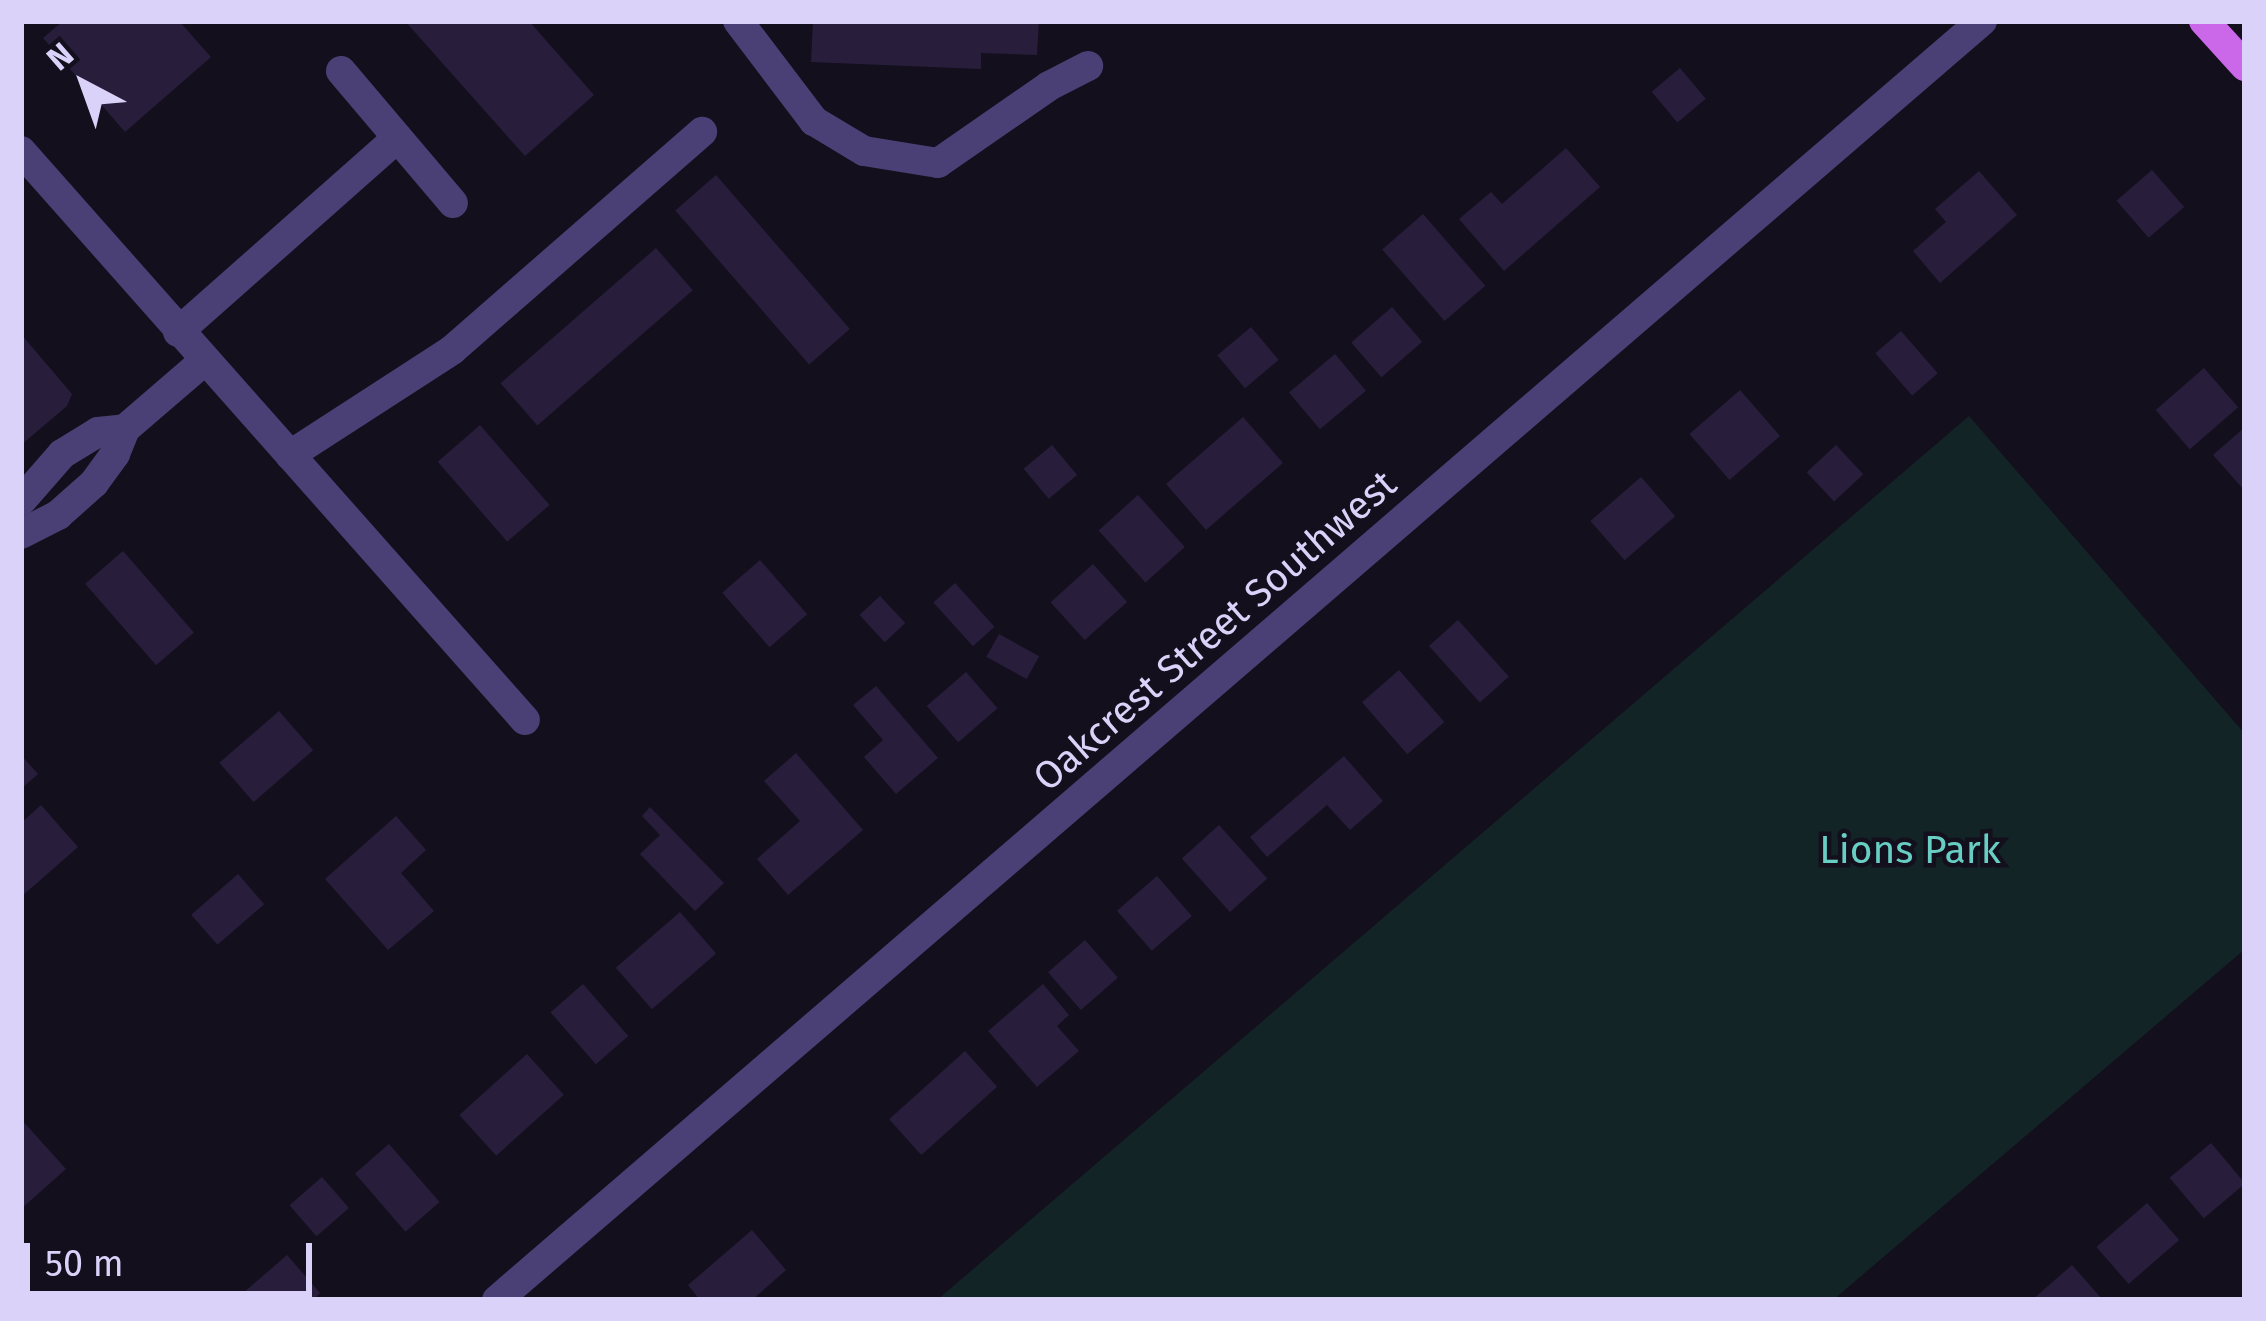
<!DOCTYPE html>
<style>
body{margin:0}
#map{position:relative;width:2266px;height:1321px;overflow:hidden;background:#130f1d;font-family:"Fira Sans",sans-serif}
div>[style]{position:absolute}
.green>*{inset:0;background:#132426}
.building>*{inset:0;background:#281e3c;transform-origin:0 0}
.minor>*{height:30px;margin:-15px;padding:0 15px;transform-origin:15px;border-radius:15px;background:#4a4076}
.major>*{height:30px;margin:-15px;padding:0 15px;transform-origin:15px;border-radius:15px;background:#cb68ea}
span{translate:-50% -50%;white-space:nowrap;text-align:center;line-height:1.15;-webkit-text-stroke:9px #130f1d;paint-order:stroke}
.street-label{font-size:39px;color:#dbd2f9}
.park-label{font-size:39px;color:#68cec3}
.frame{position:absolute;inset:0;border:24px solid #dbd2f9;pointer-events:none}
.north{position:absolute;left:24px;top:24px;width:120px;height:120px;-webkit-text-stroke:9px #130f1d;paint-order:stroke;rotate:319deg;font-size:33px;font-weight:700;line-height:48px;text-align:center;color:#dbd2f9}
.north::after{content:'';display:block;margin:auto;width:42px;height:54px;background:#dbd2f9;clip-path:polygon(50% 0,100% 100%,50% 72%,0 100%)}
.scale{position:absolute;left:24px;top:1243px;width:288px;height:54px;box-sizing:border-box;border:6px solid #dbd2f9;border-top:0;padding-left:15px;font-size:36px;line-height:42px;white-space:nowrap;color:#dbd2f9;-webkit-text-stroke:9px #130f1d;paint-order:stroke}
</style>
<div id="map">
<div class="green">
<div style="clip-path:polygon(1969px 416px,2245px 734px,2245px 949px,1833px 1300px,937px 1300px)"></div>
</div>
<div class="building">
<div style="clip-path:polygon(63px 21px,179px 21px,211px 57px,125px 132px,43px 38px)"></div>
<div style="clip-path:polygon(405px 21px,529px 21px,594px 95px,525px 156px)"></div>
<div style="clip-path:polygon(813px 21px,1039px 21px,1037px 55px,981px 53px,981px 69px,811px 62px)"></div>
<div style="left:1680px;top:68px;width:40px;height:37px;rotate:50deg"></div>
<div style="clip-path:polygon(1566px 148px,1600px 187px,1504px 271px,1459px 219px,1491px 192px,1502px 204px)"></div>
<div style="left:2152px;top:170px;width:49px;height:47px;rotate:49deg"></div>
<div style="clip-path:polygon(1979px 171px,2017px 215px,1940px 283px,1913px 251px,1946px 222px,1935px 209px)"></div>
<div style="left:716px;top:175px;width:204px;height:54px;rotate:49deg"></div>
<div style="left:1423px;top:214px;width:95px;height:54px;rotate:49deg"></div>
<div style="left:656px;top:248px;width:56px;height:206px;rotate:49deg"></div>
<div style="left:1392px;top:307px;width:46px;height:54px;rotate:49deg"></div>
<div style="left:1251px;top:327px;width:43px;height:44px;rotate:50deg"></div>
<div style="left:1901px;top:331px;width:56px;height:34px;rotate:49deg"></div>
<div style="clip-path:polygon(21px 334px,72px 394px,67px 406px,21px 445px)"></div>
<div style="left:1335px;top:354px;width:48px;height:60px;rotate:50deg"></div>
<div style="left:2204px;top:368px;width:52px;height:64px;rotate:49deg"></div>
<div style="left:1740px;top:390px;width:61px;height:67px;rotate:49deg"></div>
<div style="left:1243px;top:417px;width:61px;height:102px;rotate:49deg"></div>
<div style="left:480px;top:425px;width:106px;height:56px;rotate:49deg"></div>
<div style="clip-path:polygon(2245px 427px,2245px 491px,2213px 455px)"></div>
<div style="left:1052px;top:445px;width:39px;height:37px;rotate:50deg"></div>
<div style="left:1836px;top:445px;width:40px;height:40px;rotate:47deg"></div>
<div style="left:1641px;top:477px;width:52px;height:67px;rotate:49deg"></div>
<div style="left:1138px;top:495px;width:70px;height:53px;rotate:48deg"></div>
<div style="left:123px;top:551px;width:108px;height:50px;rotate:49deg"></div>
<div style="left:760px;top:560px;width:72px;height:50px;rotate:49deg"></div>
<div style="left:1093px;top:564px;width:51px;height:57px;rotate:48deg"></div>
<div style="left:955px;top:583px;width:59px;height:29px;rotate:48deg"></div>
<div style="left:880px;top:596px;width:37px;height:28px;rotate:47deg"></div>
<div style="left:1458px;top:620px;width:76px;height:39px;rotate:48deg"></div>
<div style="left:999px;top:634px;width:46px;height:26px;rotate:29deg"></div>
<div style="left:1399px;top:670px;width:69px;height:49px;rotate:49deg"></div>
<div style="left:966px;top:672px;width:48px;height:52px;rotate:49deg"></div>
<div style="clip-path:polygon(876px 686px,938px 758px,896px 794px,864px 757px,883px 740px,853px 705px)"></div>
<div style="left:279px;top:711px;width:52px;height:79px;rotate:49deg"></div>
<div style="clip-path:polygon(796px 753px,863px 830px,788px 895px,757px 859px,800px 821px,764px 781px)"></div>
<div style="clip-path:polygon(21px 755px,38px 774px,21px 789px)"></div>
<div style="clip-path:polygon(1344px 756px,1383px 801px,1350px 830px,1327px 805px,1267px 857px,1250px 837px)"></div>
<div style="clip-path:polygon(41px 805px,78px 847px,21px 897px,21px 823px)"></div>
<div style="clip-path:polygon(650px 807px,724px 883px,695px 911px,640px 854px,660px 835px,642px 816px)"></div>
<div style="clip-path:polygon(396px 816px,426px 850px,401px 873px,434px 911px,388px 950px,325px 879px)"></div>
<div style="left:1219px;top:825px;width:72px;height:50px;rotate:48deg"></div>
<div style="left:238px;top:874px;width:40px;height:62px;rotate:49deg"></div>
<div style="left:1157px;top:876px;width:53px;height:53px;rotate:49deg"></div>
<div style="left:680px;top:912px;width:55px;height:85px;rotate:49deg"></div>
<div style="left:1085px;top:940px;width:50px;height:49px;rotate:49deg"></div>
<div style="left:583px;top:984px;width:69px;height:43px;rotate:49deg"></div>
<div style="clip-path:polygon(1043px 984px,1069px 1015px,1057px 1026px,1079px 1051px,1037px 1087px,988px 1031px)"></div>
<div style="left:965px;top:1051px;width:48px;height:102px;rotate:48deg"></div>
<div style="left:527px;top:1054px;width:55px;height:91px;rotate:48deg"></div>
<div style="clip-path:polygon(21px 1119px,66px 1169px,21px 1209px)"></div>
<div style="left:2211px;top:1143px;width:53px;height:54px;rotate:50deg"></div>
<div style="left:389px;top:1144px;width:77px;height:45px;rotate:49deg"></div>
<div style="left:322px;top:1177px;width:41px;height:43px;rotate:49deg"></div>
<div style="left:2147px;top:1203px;width:49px;height:67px;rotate:49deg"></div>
<div style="clip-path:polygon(752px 1230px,786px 1270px,752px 1300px,700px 1300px,688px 1285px)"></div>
<div style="clip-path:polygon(287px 1255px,320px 1293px,313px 1300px,235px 1300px)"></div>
<div style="clip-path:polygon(2072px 1265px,2103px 1300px,2032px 1300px)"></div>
</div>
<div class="minor">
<div style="left:738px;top:21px;width:126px;rotate:52.8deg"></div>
<div style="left:814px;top:121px;width:58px;rotate:31deg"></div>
<div style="left:864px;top:151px;width:75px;rotate:9.2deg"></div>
<div style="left:938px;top:163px;width:135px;rotate:-34.7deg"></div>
<div style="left:1049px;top:86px;width:44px;rotate:-27.1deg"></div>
<div style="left:341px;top:71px;width:173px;rotate:49.7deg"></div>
<div style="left:21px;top:151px;width:760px;rotate:48.47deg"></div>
<div style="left:178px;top:332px;width:293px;rotate:-41.5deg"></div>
<div style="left:290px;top:455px;width:193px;rotate:-32.9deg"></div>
<div style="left:452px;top:350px;width:332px;rotate:-41.1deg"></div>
<div style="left:21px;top:501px;width:62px;rotate:-48.9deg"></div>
<div style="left:62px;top:454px;width:42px;rotate:-31.4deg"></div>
<div style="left:98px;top:432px;width:27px;rotate:-6deg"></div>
<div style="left:21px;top:534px;width:42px;rotate:-27.2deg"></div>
<div style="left:58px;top:515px;width:48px;rotate:-41.6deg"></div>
<div style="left:94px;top:483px;width:36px;rotate:-54deg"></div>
<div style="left:115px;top:454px;width:27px;rotate:-68deg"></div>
<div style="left:125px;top:429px;width:104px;rotate:-40.7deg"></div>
<div style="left:497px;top:1300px;width:1960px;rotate:-40.74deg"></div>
</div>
<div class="major">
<div style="left:2204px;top:21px;width:61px;rotate:47.7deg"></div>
</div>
<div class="street-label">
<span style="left:1215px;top:631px;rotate:-41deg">Oakcrest Street Southwest</span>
</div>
<div class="park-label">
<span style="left:1910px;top:850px">Lions Park</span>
</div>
<div class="frame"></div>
<div class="north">N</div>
<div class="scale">50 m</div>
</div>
